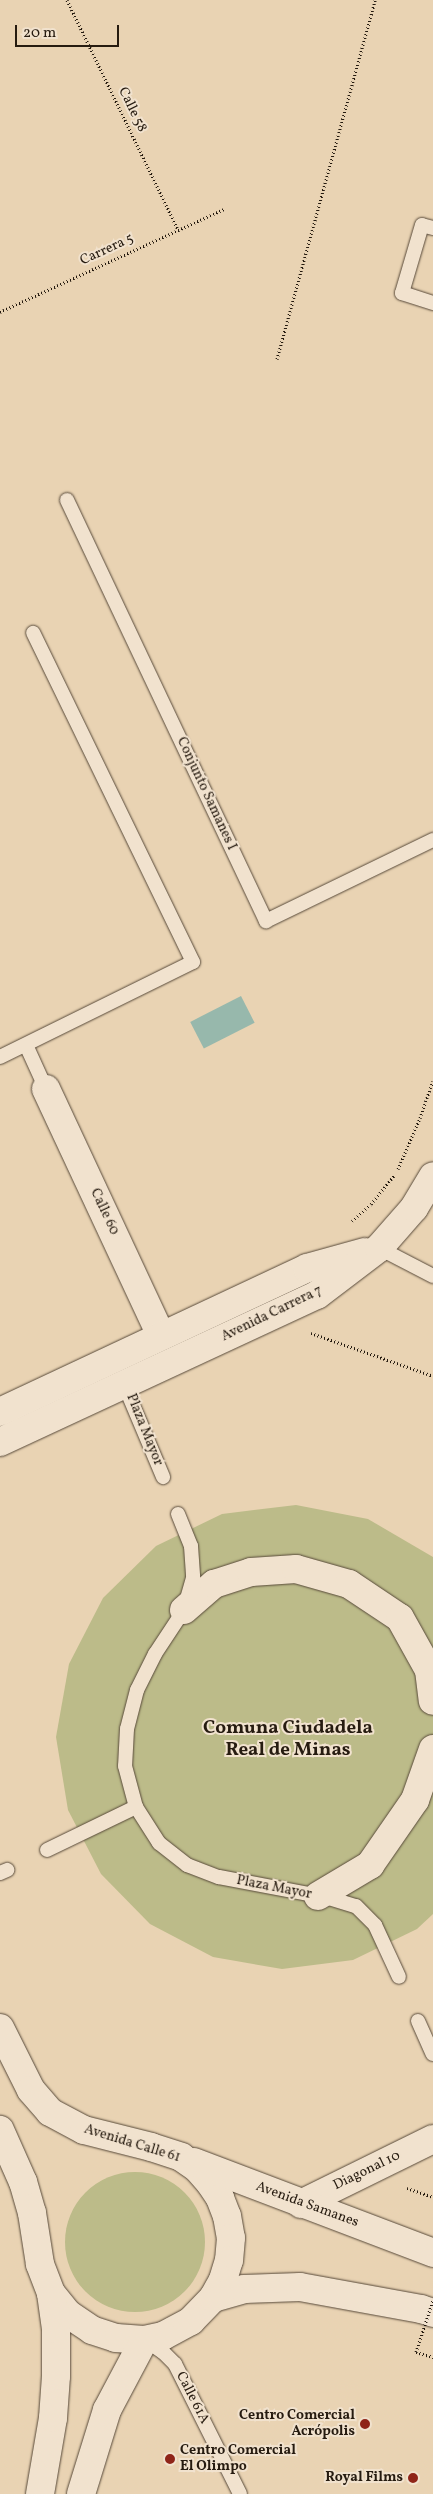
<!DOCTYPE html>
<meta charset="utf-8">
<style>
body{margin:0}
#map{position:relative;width:433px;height:2494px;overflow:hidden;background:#e9d3b3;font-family:Vollkorn,serif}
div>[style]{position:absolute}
.green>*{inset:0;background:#bcbb89}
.round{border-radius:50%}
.water>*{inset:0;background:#97b8ac;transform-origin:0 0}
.path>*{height:3px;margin-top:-1.5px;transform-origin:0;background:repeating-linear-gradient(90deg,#261b10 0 1px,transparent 0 3.5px)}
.roads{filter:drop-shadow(0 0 1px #574939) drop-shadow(0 0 1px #574939)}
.lane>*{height:14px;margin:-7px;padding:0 7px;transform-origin:7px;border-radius:7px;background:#f1e2ce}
.street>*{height:28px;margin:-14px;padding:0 14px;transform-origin:14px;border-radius:14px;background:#f1e2ce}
.secondary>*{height:28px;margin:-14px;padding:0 14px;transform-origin:14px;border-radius:14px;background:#f1e2ce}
.path-bridge>*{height:3px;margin-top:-1.5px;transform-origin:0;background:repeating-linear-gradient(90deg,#261b10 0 1px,transparent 0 3.5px)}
.dots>*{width:14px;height:14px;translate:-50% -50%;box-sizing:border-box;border:2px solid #f1e2ce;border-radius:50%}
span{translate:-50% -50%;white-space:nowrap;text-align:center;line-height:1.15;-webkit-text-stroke:4px #f1e2ce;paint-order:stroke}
.street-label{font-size:14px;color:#261b10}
.poi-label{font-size:14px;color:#261b10;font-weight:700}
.right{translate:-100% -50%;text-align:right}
.left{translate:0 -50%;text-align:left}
.district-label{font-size:19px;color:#261b10;font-weight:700}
.scale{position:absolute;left:15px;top:25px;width:104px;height:22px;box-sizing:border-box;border:2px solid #261b10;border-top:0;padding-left:6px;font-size:15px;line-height:18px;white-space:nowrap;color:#261b10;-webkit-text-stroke:4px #f1e2ce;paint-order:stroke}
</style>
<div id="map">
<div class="green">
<div style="clip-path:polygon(296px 1505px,368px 1519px,433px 1557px,433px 1914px,417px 1929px,353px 1960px,282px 1969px,213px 1957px,150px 1924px,101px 1874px,68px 1810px,56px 1737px,69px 1664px,103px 1598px,156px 1546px,222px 1514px)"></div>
<div class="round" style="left:65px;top:2172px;width:140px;height:140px"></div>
</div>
<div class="water">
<div style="left:241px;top:996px;width:30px;height:57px;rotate:63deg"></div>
</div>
<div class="path">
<div style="left:67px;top:0;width:255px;rotate:64.2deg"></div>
<div style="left:0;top:312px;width:247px;rotate:-24.7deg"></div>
<div style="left:277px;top:359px;width:372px;rotate:-74.7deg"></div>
<div style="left:398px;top:1169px;width:56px;rotate:-66.7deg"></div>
<div style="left:420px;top:1118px;width:39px;rotate:-71deg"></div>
<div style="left:352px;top:1221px;width:25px;rotate:-42deg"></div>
<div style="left:371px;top:1204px;width:38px;rotate:-51deg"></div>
<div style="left:311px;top:1333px;width:129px;rotate:19.4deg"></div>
<div style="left:407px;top:2188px;width:28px;rotate:19deg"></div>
<div style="left:416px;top:2352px;width:18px;rotate:16deg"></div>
</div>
<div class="roads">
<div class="lane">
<div style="left:433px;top:228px;width:11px;rotate:-165deg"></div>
<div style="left:422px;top:225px;width:71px;rotate:106.4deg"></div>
<div style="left:402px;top:293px;width:33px;rotate:18deg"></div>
<div style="left:67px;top:500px;width:466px;rotate:64.7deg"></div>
<div style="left:266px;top:921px;width:186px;rotate:-25.9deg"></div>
<div style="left:26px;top:1045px;width:48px;rotate:65.6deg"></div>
<div style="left:0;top:1057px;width:215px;rotate:-26.2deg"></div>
<div style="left:193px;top:962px;width:366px;rotate:-115.9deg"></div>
<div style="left:379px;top:1248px;width:61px;rotate:27.4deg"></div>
<div style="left:124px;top:1384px;width:101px;rotate:67.2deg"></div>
<div style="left:178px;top:1514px;width:35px;rotate:68deg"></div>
<div style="left:191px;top:1546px;width:32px;rotate:86deg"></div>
<div style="left:193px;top:1578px;width:33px;rotate:106deg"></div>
<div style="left:184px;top:1610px;width:53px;rotate:123.4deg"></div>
<div style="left:155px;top:1654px;width:40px;rotate:116.6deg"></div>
<div style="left:137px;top:1690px;width:40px;rotate:104.4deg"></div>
<div style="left:127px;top:1729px;width:37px;rotate:93deg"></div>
<div style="left:125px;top:1766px;width:42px;rotate:75deg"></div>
<div style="left:136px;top:1807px;width:43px;rotate:57.4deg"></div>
<div style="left:159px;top:1843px;width:36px;rotate:38deg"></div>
<div style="left:187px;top:1865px;width:34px;rotate:21deg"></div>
<div style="left:219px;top:1877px;width:112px;rotate:10.8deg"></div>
<div style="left:329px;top:1898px;width:28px;rotate:17deg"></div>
<div style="left:356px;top:1906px;width:27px;rotate:45deg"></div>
<div style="left:375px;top:1925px;width:57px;rotate:65.2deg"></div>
<div style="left:47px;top:1850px;width:99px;rotate:-25.8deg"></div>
<div style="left:0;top:1873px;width:8px;rotate:-23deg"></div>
<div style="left:418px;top:2021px;width:36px;rotate:66deg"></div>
<div style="left:147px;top:2341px;width:19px;rotate:35deg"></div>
<div style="left:163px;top:2352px;width:17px;rotate:45deg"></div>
<div style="left:175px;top:2364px;width:145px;rotate:63.4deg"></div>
</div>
<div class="street">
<div style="left:46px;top:1089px;width:272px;rotate:65deg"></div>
<div style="left:184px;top:1610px;width:40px;rotate:-41deg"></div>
<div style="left:214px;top:1584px;width:39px;rotate:-18deg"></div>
<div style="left:251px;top:1572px;width:45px;rotate:-3.8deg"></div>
<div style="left:296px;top:1569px;width:55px;rotate:15.8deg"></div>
<div style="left:349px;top:1584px;width:61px;rotate:33.7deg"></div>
<div style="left:400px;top:1618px;width:60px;rotate:60.9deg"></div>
<div style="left:429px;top:1670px;width:31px;rotate:83deg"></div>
<div style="left:318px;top:1896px;width:61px;rotate:-30.8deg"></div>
<div style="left:370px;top:1865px;width:79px;rotate:-55.3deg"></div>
<div style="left:415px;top:1800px;width:54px;rotate:-70.6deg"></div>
<div style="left:301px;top:2204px;width:147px;rotate:-26.2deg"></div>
</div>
<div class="secondary">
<div style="left:0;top:1412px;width:339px;rotate:-25.1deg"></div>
<div style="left:307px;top:1268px;width:60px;rotate:-15.4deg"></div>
<div style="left:0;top:1442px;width:349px;rotate:-24.9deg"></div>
<div style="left:317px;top:1295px;width:78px;rotate:-37.2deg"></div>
<div style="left:379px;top:1248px;width:53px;rotate:-48.8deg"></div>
<div style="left:414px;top:1208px;width:37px;rotate:-59deg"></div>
<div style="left:0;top:2028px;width:69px;rotate:63.4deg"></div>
<div style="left:31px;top:2090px;width:29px;rotate:49deg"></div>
<div style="left:50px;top:2112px;width:38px;rotate:28deg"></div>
<div style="left:84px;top:2130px;width:69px;rotate:14.2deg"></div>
<div style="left:151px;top:2147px;width:32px;rotate:18deg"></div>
<div style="left:181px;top:2157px;width:19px;rotate:35deg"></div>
<div style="left:197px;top:2168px;width:20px;rotate:49deg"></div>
<div style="left:210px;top:2183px;width:18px;rotate:56deg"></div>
<div style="left:220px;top:2198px;width:19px;rotate:69deg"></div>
<div style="left:227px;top:2216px;width:22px;rotate:80deg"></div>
<div style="left:231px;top:2238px;width:22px;rotate:95deg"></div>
<div style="left:229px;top:2260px;width:21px;rotate:107deg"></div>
<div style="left:223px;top:2280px;width:21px;rotate:119deg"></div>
<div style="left:213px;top:2298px;width:32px;rotate:134deg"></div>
<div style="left:191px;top:2321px;width:32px;rotate:152deg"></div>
<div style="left:163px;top:2336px;width:19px;rotate:168deg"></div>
<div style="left:144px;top:2340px;width:28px;rotate:-176deg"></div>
<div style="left:116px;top:2338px;width:25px;rotate:-162deg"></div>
<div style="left:92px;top:2330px;width:29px;rotate:-146deg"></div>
<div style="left:68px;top:2314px;width:27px;rotate:-129deg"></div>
<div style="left:51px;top:2293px;width:31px;rotate:-111deg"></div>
<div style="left:40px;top:2264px;width:52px;rotate:-98.9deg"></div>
<div style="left:32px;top:2213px;width:32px;rotate:-106deg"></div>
<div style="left:23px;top:2182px;width:57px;rotate:-113.9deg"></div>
<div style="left:194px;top:2162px;width:256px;rotate:20.8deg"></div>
<div style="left:213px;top:2298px;width:32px;rotate:-16deg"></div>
<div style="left:244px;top:2289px;width:56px;rotate:-2deg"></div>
<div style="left:300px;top:2287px;width:123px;rotate:10.3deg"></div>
<div style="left:421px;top:2309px;width:13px;rotate:18deg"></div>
<div style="left:40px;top:2494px;width:77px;rotate:-80.3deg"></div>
<div style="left:53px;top:2418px;width:42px;rotate:-85.9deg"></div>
<div style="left:56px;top:2376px;width:47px;rotate:-90deg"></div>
<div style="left:56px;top:2329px;width:36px;rotate:-98deg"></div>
<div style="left:81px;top:2494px;width:88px;rotate:-72.8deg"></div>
<div style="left:107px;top:2410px;width:79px;rotate:-62.1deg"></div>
</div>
</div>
<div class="path-bridge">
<div style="left:416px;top:2352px;width:55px;rotate:-71.9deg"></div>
</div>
<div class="dots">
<div style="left:365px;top:2424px;background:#8f2418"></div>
<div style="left:170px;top:2459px;background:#8f2418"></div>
<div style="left:413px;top:2478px;background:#8f2418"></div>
</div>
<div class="street-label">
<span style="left:132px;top:110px;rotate:64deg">Calle 58</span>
<span style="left:107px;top:250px;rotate:-25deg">Carrera 5</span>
<span style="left:206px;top:794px;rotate:65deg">Conjunto Samanes I</span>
<span style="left:104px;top:1212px;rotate:65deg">Calle 60</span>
<span style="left:272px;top:1314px;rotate:-26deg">Avenida Carrera 7</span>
<span style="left:144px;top:1430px;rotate:68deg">Plaza Mayor</span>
<span style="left:274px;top:1888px;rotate:11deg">Plaza Mayor</span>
<span style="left:132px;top:2144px;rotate:17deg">Avenida Calle 61</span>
<span style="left:367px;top:2171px;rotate:-26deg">Diagonal 10</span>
<span style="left:307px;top:2205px;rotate:20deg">Avenida Samanes</span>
<span style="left:192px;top:2398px;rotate:63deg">Calle 61A</span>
</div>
<div class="poi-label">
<span class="right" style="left:355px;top:2424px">Centro Comercial<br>Acrópolis</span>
<span class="left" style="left:180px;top:2459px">Centro Comercial<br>El Olimpo</span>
<span class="right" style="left:403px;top:2478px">Royal Films</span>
</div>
<div class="district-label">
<span style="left:288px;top:1740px">Comuna Ciudadela<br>Real de Minas</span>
</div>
<div class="scale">20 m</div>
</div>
